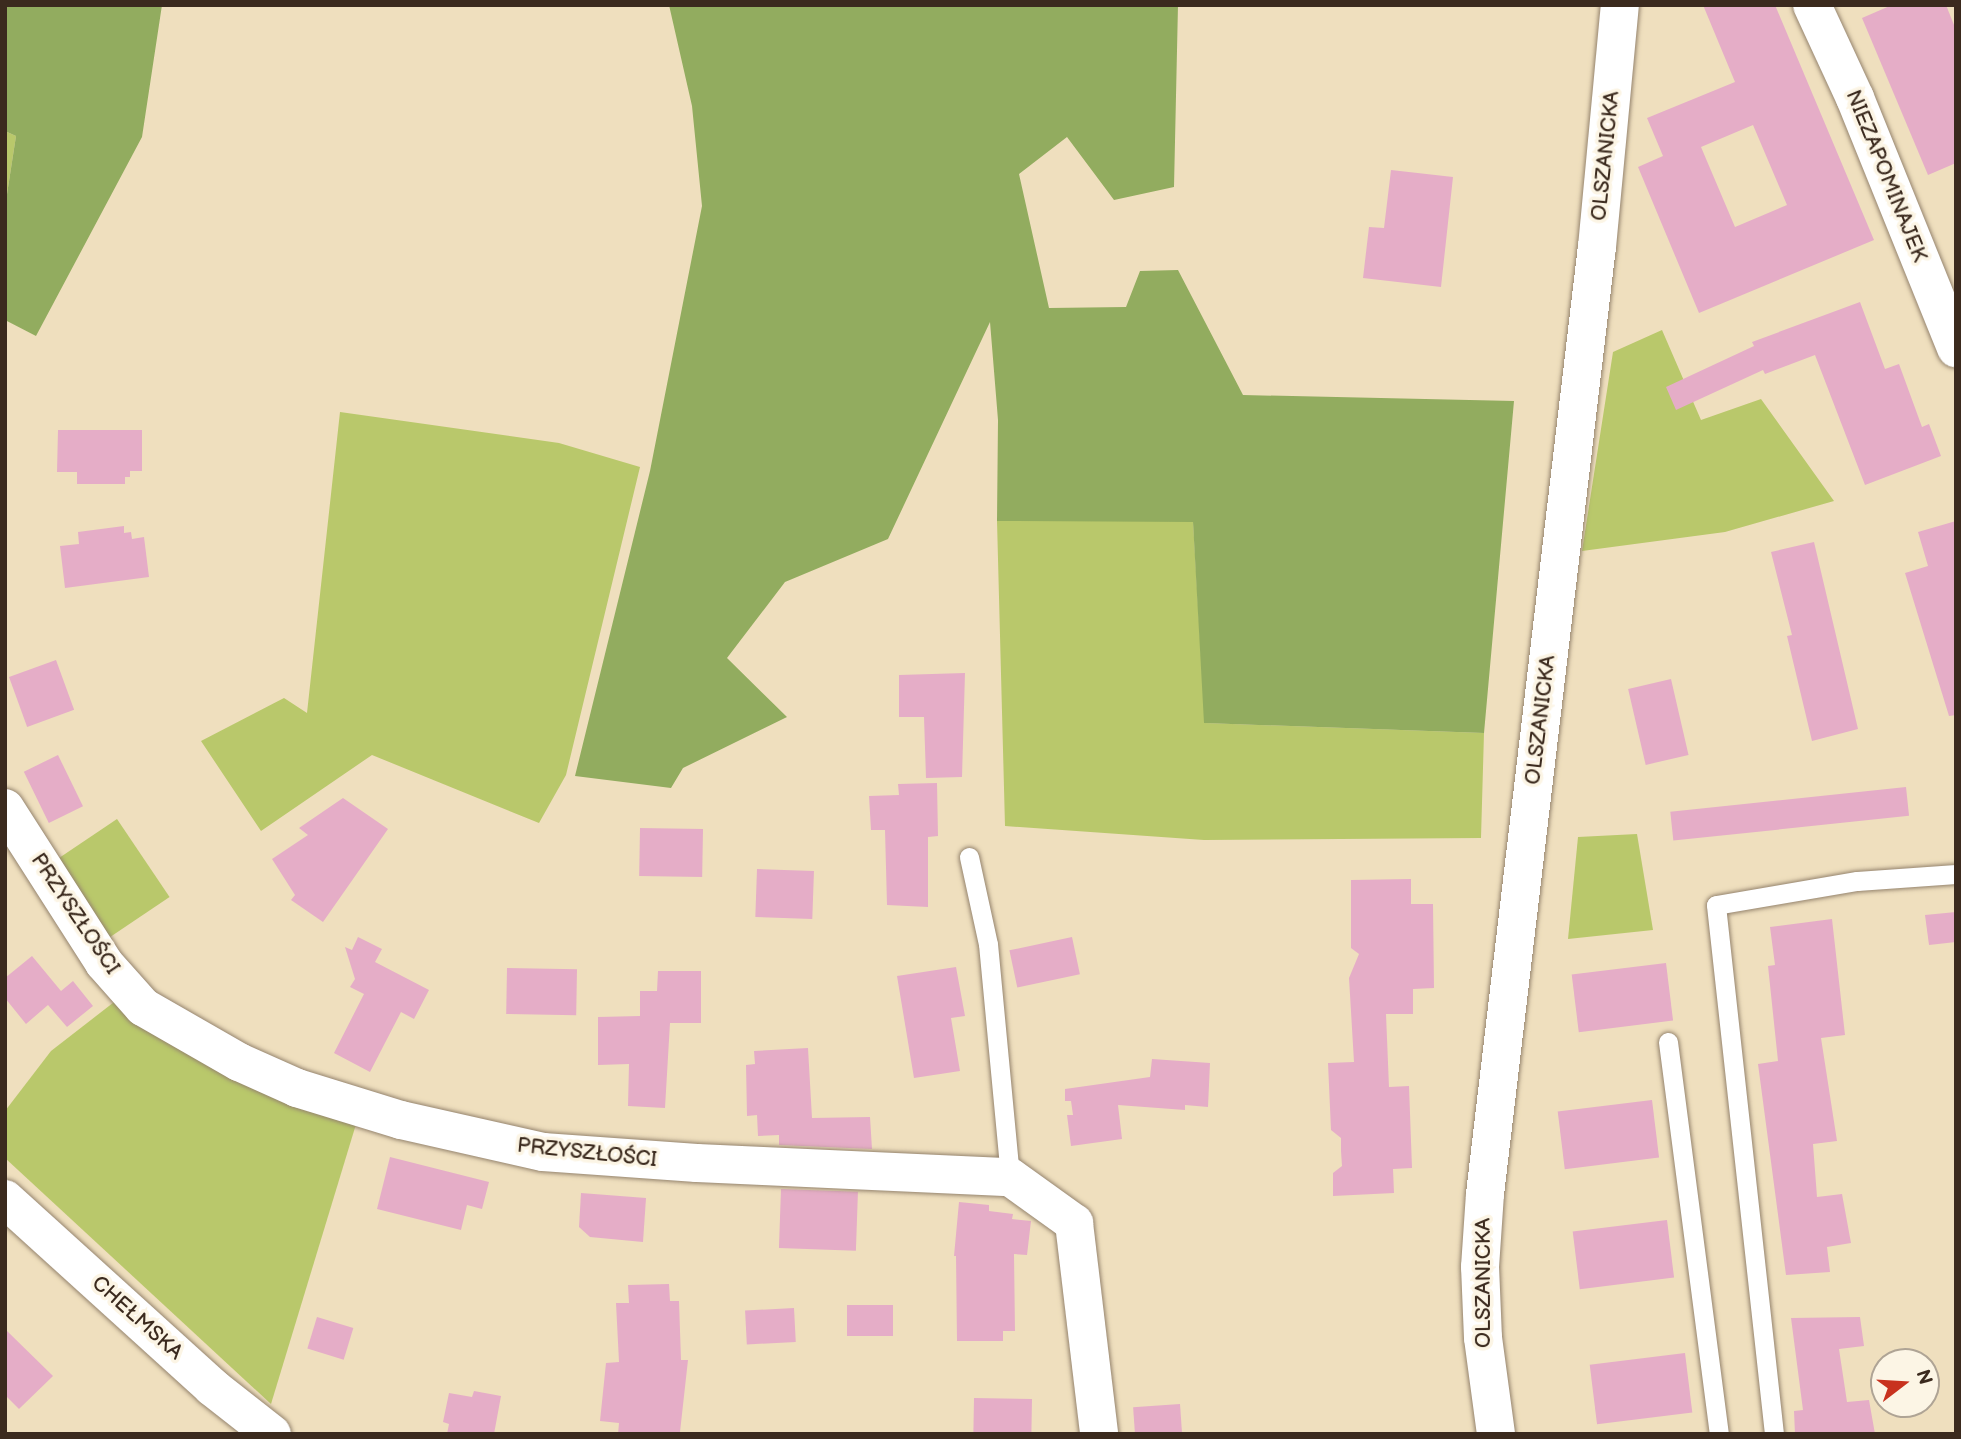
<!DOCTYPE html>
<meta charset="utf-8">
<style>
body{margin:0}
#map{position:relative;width:1961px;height:1439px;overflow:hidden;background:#efdfbe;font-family:"Balsamiq Sans",sans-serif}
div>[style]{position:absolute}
.green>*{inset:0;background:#b9c86b;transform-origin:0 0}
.forest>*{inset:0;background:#92ac5f}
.building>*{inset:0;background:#e5adc7;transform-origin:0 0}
.roads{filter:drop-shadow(0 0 2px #95846e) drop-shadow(0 0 2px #95846e)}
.service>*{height:19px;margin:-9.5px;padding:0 9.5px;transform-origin:9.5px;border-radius:9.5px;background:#fff}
.minor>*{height:38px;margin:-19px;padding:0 19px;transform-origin:19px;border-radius:19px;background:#fff}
.tertiary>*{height:38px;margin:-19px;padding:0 19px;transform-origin:19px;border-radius:19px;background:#fff}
span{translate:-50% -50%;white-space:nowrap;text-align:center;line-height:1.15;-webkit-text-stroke:7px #fcf5e5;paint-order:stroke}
.street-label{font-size:21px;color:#3b2a1e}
.frame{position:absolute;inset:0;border:7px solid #3b2a1e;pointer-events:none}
.north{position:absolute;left:1870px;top:1348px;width:70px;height:70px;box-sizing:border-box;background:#fcf5e5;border:2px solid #afa495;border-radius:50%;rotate:73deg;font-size:19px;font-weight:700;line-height:28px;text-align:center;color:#3b2a1e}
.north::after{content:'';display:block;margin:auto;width:24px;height:32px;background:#c8321e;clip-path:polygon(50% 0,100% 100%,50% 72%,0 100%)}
</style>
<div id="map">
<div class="green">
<div style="clip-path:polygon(5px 131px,16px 136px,5px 207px)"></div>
<div style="clip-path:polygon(1662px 330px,1701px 420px,1761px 399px,1834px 501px,1725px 532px,1582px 551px,1613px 352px)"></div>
<div style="clip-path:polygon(340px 412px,559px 443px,640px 467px,566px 775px,539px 823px,372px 755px,261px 831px,201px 741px,284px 698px,307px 713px)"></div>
<div style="clip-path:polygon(997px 521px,1193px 521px,1205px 723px,1484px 733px,1481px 838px,1204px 840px,1005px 826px)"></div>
<div style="left:117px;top:819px;width:94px;height:82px;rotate:56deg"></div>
<div style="clip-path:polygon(1637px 834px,1653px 930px,1568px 939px,1578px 837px)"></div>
<div style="clip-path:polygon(118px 999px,357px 1121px,271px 1404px,5px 1158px,5px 1111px,51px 1051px)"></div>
</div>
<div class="forest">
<div style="clip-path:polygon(5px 5px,162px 5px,142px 137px,36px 336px,5px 320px,5px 207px,16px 136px,5px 131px)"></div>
<div style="clip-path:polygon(669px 5px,1178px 5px,1174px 187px,1114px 200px,1067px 137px,1019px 174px,1049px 308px,1126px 307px,1140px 271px,1178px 270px,1243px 395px,1514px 401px,1484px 733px,1204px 723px,1193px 522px,997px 521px,998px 420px,990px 322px,888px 539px,785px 582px,727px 658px,787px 717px,683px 768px,671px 788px,575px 776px,650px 471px,702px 206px,692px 106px)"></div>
</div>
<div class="building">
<div style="clip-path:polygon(evenodd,1703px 5px,1775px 5px,1874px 240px,1699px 313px,1638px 167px,1663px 156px,1647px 118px,1735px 82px,1703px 5px,1753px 125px,1787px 205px,1735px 227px,1701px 147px,1753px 125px)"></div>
<div style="clip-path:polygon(1892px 5px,1946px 5px,1956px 30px,1956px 163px,1928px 175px,1862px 18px)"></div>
<div style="clip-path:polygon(1391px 170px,1453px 177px,1441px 287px,1363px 278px,1369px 227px,1384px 228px)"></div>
<div style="clip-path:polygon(1860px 302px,1885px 369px,1899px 364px,1922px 427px,1929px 424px,1941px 456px,1865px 485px,1815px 355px,1765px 374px,1763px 370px,1676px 410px,1666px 387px,1754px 346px,1752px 342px)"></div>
<div style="clip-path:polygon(58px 430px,142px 430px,142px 471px,130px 471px,130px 477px,125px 477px,125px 484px,77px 484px,77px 472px,57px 472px)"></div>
<div style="clip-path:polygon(1956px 521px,1956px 715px,1949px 716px,1905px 573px,1928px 566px,1918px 532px)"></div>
<div style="clip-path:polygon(124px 526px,124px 533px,131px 532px,132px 539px,144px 537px,149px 577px,65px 588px,60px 546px,79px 544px,78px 532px)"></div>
<div style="clip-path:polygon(1814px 542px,1858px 729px,1812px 741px,1787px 636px,1792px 635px,1771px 552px)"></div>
<div style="left:56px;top:660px;width:53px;height:50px;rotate:70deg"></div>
<div style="clip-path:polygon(965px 673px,962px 777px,926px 778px,924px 717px,899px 717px,899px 675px)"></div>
<div style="left:1671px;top:679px;width:78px;height:44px;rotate:77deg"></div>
<div style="left:58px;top:755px;width:57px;height:38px;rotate:64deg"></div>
<div style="clip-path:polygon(937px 783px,938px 836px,928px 837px,928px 907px,887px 905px,885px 830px,871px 830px,869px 796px,899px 795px,898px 784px)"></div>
<div style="left:1906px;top:787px;width:29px;height:237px;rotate:84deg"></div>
<div style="clip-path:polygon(343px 798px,388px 829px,323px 922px,291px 900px,295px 895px,272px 859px,308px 835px,299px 828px)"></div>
<div style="left:703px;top:829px;width:48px;height:63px;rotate:91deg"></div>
<div style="left:757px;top:869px;width:57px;height:48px;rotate:2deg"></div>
<div style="clip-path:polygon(1411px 879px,1411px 904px,1433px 904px,1434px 988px,1413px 989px,1413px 1014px,1386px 1014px,1389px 1087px,1409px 1086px,1412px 1168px,1393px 1169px,1394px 1193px,1333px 1196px,1333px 1173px,1342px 1166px,1341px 1151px,1341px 1138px,1331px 1130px,1328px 1063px,1354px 1062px,1349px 978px,1359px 954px,1351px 948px,1351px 880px)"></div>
<div style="clip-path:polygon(1956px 912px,1956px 942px,1929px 945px,1925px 915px)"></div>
<div style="clip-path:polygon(1832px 919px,1845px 1035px,1821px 1038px,1837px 1141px,1813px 1144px,1817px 1197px,1842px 1194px,1851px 1243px,1827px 1247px,1830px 1272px,1786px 1275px,1758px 1064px,1778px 1061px,1768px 966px,1775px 965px,1770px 927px)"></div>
<div style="clip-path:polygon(358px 937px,382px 949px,375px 962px,429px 990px,414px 1019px,401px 1012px,370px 1072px,334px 1053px,364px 994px,350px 987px,355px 979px,345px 947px,352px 950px)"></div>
<div style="left:1072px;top:937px;width:38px;height:64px;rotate:78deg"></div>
<div style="clip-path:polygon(32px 956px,61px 991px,73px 981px,93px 1006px,67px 1027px,48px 1005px,26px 1024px,5px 998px,5px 978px)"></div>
<div style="left:1666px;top:963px;width:58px;height:95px;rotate:83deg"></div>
<div style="clip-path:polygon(956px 967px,965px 1016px,951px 1018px,960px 1071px,914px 1078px,897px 976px)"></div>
<div style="left:507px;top:968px;width:70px;height:46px;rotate:1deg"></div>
<div style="clip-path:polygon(658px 971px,701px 971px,701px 1023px,670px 1023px,665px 1108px,628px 1106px,629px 1064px,598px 1065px,598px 1017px,640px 1016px,640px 991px,657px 991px)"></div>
<div style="clip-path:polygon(808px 1048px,812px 1118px,870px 1117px,872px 1149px,779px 1145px,779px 1135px,758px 1136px,757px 1115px,747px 1116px,746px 1065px,755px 1064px,754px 1051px)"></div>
<div style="clip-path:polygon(1152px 1059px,1210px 1063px,1208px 1107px,1185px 1105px,1185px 1110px,1118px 1105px,1122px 1139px,1071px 1146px,1067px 1115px,1073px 1115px,1071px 1101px,1065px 1101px,1065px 1089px,1150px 1077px)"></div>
<div style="left:1652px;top:1100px;width:58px;height:95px;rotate:83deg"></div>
<div style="clip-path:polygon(390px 1157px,489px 1182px,482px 1209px,467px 1205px,461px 1230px,377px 1209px)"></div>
<div style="left:781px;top:1189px;width:77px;height:59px;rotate:2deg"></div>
<div style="clip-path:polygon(581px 1193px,646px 1198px,643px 1242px,590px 1237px,579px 1227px)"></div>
<div style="clip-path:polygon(959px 1202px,989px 1205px,989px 1211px,1013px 1214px,1012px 1219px,1031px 1221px,1027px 1255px,1014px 1254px,1015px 1331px,1003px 1331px,1003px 1341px,957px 1341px,956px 1256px,954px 1256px)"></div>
<div style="left:1667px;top:1220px;width:58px;height:95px;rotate:83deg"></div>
<div style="clip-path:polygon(669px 1284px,670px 1301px,679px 1301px,681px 1360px,688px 1360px,680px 1432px,618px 1434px,619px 1423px,600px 1421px,606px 1363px,619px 1362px,616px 1303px,629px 1303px,628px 1285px)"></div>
<div style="left:847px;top:1305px;width:46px;height:31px"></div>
<div style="left:794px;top:1308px;width:34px;height:49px;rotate:87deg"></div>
<div style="left:317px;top:1317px;width:38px;height:33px;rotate:17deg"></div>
<div style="clip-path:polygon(1860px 1317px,1864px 1346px,1839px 1349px,1847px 1402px,1869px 1400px,1875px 1434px,1795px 1434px,1794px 1411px,1803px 1410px,1791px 1318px)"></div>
<div style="clip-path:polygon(5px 1329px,53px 1376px,19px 1409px,5px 1395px)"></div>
<div style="left:1685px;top:1353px;width:60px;height:96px;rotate:83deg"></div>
<div style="clip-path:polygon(474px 1391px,501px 1396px,494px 1434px,447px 1434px,449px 1424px,443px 1422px,449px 1393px,472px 1397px)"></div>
<div style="left:974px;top:1398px;width:58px;height:36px;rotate:1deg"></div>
<div style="left:1180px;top:1404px;width:30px;height:47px;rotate:86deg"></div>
</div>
<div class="roads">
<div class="service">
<div style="left:969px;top:857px;width:89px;rotate:77.7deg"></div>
<div style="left:988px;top:944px;width:234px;rotate:84.6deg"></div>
<div style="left:1668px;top:1042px;width:395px;rotate:82.6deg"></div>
<div style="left:1774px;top:1434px;width:532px;rotate:-96.26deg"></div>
<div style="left:1716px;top:905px;width:143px;rotate:-9.7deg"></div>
<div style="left:1857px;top:881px;width:99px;rotate:-4deg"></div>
</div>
<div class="minor">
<div style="left:1812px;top:5px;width:102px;rotate:65.2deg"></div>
<div style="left:1855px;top:98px;width:270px;rotate:68deg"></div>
<div style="left:5px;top:808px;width:184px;rotate:57.4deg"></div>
<div style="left:104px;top:963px;width:59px;rotate:48.4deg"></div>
<div style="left:143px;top:1007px;width:111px;rotate:29.8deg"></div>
<div style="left:239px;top:1062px;width:64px;rotate:24.1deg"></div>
<div style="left:297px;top:1088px;width:109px;rotate:17.1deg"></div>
<div style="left:401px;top:1120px;width:146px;rotate:12.7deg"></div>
<div style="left:543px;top:1152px;width:154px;rotate:4.1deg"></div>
<div style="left:697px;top:1163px;width:313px;rotate:2.6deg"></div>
<div style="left:1010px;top:1177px;width:79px;rotate:35.7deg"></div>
<div style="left:1074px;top:1223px;width:212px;rotate:83.2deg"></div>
</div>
<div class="tertiary">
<div style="left:5px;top:1199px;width:280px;rotate:42.2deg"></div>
<div style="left:212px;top:1387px;width:76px;rotate:38.1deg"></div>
<div style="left:1496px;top:1434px;width:97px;rotate:-97.7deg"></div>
<div style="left:1483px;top:1338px;width:71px;rotate:-92.4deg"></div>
<div style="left:1480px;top:1267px;width:73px;rotate:-86.1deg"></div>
<div style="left:1485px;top:1194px;width:954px;rotate:-83.26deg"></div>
<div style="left:1597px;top:247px;width:243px;rotate:-84.6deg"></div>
</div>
</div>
<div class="street-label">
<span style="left:1606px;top:156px;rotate:-84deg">OLSZANICKA</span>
<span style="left:1886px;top:176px;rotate:68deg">NIEZAPOMINAJEK</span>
<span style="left:1541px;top:720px;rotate:-83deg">OLSZANICKA</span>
<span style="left:75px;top:914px;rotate:56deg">PRZYSZŁOŚCI</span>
<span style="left:587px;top:1153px;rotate:6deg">PRZYSZŁOŚCI</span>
<span style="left:1484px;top:1283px;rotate:-90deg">OLSZANICKA</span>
<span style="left:137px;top:1318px;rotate:42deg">CHEŁMSKA</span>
</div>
<div class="frame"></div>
<div class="north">N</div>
</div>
